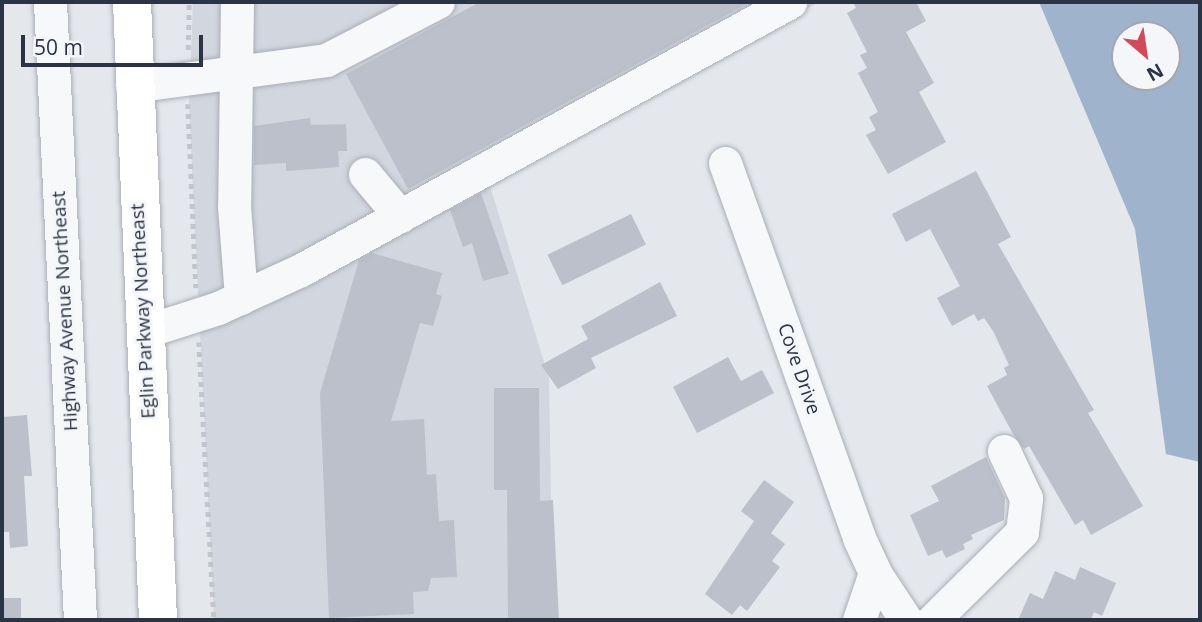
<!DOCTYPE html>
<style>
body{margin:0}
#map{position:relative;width:1202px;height:622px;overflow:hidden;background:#e4e7ec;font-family:"Open Sans",sans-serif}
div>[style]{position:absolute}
.built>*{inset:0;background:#d2d6de}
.water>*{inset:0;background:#9fb4cc}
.building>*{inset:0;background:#bbc0ca;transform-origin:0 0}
.path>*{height:4.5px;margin-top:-2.25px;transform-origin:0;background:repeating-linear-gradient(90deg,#c2c5cb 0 5px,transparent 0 10px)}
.roads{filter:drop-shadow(0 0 2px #a9aeb7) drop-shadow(0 0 2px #a9aeb7)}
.minor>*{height:33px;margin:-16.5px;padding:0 16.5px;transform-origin:16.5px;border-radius:16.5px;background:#f7f8fa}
.highway>*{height:38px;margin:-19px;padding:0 19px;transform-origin:19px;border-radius:19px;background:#fff}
span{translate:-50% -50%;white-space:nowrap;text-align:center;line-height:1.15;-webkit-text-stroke:6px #f4f6f9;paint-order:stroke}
.street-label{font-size:19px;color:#2b3445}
.frame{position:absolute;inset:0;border:4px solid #2b3445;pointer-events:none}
.north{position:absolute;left:1111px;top:21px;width:70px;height:70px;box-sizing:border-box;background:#f4f6f9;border:2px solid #a4a8b1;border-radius:50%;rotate:151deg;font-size:19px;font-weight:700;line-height:28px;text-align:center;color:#2b3445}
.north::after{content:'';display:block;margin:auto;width:24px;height:32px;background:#d1495b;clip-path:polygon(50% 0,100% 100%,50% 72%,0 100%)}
.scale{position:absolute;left:21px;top:35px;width:182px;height:32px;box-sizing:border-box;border:4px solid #2b3445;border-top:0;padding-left:9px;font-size:21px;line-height:24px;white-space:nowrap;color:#2b3445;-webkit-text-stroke:5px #f4f6f9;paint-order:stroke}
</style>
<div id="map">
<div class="built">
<div style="clip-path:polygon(193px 2px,819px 2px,490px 186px,549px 378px,553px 620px,214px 620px,189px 105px)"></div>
</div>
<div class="water">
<div style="clip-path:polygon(evenodd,1039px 2px,1200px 2px,1200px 462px,1166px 454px,1135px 229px,1039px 2px,1125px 35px,1167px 35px,1167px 77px,1125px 77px,1125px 35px)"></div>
</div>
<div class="building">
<div style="clip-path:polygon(480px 2px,750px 2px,408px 189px,346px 74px)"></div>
<div style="clip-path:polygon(853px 2px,916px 2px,926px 21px,906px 32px,934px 83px,919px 92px,946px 142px,888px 174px,866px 135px,876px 130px,869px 117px,878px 112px,858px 73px,867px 68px,860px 55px,867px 52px,847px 13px,856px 8px)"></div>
<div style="clip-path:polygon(310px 118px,311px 125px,346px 124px,347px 151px,338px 151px,339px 167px,286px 171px,286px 163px,254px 165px,254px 126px)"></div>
<div style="clip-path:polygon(976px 171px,1011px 237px,998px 244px,1084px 393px,1094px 410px,1088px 413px,1143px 506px,1091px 535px,1083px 520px,1075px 525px,1029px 446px,1024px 449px,1013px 434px,987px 386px,1007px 375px,1004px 368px,1009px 365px,993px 331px,984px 318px,978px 321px,974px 314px,952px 326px,937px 298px,960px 286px,930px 229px,906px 242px,892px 214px)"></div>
<div style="clip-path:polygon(481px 193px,509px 274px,483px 281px,472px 243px,463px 247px,450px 210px)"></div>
<div style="left:631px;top:214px;width:34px;height:93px;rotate:64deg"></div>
<div style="clip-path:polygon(372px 253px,442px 273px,436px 294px,442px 296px,433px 326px,420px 323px,391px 421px,424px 419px,427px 475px,436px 474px,439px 521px,454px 520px,457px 577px,431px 578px,428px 591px,413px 592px,414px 614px,329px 618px,320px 393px,359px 260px)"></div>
<div style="clip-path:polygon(660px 282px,677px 316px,591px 358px,596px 368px,558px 389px,541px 365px,588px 339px,581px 326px)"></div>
<div style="clip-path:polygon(728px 357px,741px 381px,762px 370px,774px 393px,697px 433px,673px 387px)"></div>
<div style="clip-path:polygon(494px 388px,539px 388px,540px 501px,553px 500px,559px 620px,508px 620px,507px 490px,494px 490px)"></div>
<div style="clip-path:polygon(27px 415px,32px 476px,24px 476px,28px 546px,10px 548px,9px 532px,2px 532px,2px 417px)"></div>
<div style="clip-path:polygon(986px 457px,1005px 498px,1004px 520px,971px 535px,973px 539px,963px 544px,965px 549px,946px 558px,942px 550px,928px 556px,910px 515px,939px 501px,931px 486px)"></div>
<div style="clip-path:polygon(764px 480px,794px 502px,771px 533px,785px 544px,772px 561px,780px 567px,747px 611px,740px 605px,732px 615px,705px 594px,754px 521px,741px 511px)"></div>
<div style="clip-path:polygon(1080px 567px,1116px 583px,1102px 616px,1094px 612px,1091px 620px,1018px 620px,1030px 593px,1043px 599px,1055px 571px,1075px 580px)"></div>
<div style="left:2px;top:598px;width:19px;height:22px"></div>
</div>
<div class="path">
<div style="left:188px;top:50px;width:48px;rotate:-88.8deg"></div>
<div style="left:188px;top:104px;width:184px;rotate:87.5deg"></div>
<div style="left:199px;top:342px;width:278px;rotate:86.9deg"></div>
</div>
<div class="roads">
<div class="minor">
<div style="left:50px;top:2px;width:619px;rotate:87.22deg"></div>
<div style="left:237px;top:2px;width:204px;rotate:90.8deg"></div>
<div style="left:234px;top:206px;width:92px;rotate:85.6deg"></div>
<div style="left:132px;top:86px;width:196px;rotate:-7.6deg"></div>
<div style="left:326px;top:60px;width:126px;rotate:-27.4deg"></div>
<div style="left:725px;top:163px;width:398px;rotate:70.3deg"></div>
<div style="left:859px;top:538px;width:38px;rotate:65deg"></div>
<div style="left:875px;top:573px;width:56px;rotate:56.6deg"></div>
<div style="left:365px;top:174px;width:55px;rotate:50.2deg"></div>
<div style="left:143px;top:332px;width:79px;rotate:-17.7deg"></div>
<div style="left:218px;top:308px;width:91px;rotate:-24.6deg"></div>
<div style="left:301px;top:270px;width:558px;rotate:-28.73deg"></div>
<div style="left:859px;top:620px;width:50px;rotate:-71.2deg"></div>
<div style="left:933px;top:620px;width:125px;rotate:-44.7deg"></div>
<div style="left:1022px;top:532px;width:34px;rotate:-83deg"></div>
<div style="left:1026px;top:498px;width:52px;rotate:-115.1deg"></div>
</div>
<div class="highway">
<div style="left:132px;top:2px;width:619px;rotate:87.59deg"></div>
</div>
</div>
<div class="street-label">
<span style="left:65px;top:311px;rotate:-93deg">Highway Avenue Northeast</span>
<span style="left:143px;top:311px;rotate:-93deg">Eglin Parkway Northeast</span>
<span style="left:799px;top:369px;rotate:71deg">Cove Drive</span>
</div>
<div class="frame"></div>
<div class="north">N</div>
<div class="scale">50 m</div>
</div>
